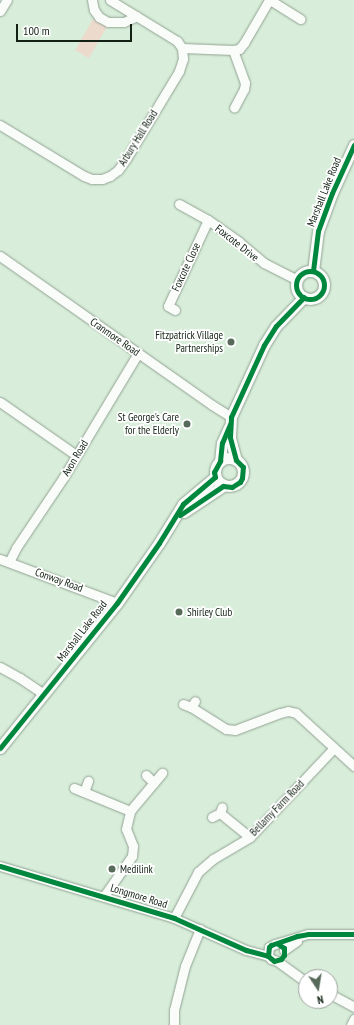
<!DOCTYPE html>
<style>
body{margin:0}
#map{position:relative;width:354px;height:1025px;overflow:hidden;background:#d8eeda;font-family:"PT Sans Narrow",sans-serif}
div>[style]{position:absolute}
.green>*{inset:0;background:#ecdacd;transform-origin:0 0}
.roads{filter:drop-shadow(0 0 1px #92a293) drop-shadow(0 0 1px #92a293)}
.minor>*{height:9px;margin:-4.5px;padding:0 4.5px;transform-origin:4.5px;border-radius:4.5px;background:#f9fcf9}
.major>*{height:11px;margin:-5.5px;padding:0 5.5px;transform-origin:5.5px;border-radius:5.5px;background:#f9fcf9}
.major>.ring{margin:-5.5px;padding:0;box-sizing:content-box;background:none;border:11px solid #f9fcf9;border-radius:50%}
.cycleway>*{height:5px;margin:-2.5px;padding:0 2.5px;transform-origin:2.5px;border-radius:2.5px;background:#00873e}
.cycleway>.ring{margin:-2.5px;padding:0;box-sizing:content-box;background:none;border:5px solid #00873e;border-radius:50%}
.dots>*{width:11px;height:11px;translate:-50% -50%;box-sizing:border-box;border:2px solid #fff;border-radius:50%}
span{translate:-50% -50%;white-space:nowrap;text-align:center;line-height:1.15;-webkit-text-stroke:3.5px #fff;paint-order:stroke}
.street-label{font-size:11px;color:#122114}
.poi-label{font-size:11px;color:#122114}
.right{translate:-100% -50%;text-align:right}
.left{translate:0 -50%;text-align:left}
.north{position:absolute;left:298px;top:969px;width:40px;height:40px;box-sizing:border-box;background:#fff;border:1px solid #a0a6a1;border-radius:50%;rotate:168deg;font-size:11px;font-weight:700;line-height:16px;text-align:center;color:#122114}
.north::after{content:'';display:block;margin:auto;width:14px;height:18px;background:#576959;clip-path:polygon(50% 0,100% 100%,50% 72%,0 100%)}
.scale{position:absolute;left:16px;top:24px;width:116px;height:18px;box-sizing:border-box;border:2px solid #122114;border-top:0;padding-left:5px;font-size:12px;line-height:14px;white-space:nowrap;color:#122114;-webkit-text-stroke:3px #fff;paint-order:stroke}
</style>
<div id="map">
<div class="green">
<div style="left:93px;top:19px;width:16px;height:36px;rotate:30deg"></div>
</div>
<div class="roads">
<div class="minor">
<div style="left:92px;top:0;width:10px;rotate:79deg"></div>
<div style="left:94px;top:10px;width:9px;rotate:54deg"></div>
<div style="left:99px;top:17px;width:10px;rotate:29deg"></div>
<div style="left:108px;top:22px;width:16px"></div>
<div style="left:124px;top:22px;width:14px;rotate:-25deg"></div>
<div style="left:110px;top:0;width:79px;rotate:31.5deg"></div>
<div style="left:177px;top:41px;width:9px;rotate:54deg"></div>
<div style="left:182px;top:48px;width:51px;rotate:2.2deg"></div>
<div style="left:233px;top:50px;width:6px;rotate:-9deg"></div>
<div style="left:239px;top:49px;width:8px;rotate:-50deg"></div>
<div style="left:244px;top:43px;width:50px;rotate:-59.8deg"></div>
<div style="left:270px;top:0;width:36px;rotate:32deg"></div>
<div style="left:0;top:11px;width:13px;rotate:-58deg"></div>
<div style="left:233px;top:50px;width:35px;rotate:70deg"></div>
<div style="left:245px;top:83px;width:6px;rotate:99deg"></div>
<div style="left:244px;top:89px;width:21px;rotate:118deg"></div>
<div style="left:0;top:125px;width:98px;rotate:31.3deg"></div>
<div style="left:84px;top:176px;width:9px;rotate:21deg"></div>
<div style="left:92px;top:179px;width:10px"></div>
<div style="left:102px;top:179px;width:9px;rotate:-21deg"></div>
<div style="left:110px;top:176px;width:10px;rotate:-37deg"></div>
<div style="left:118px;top:170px;width:14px;rotate:-54deg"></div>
<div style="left:126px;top:159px;width:103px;rotate:-58.9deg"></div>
<div style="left:179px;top:71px;width:13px;rotate:-72deg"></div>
<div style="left:183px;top:59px;width:11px;rotate:-95deg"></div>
<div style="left:179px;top:204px;width:33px;rotate:29deg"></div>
<div style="left:208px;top:220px;width:38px;rotate:35deg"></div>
<div style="left:239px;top:242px;width:33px;rotate:40deg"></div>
<div style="left:264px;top:263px;width:37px;rotate:27deg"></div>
<div style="left:0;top:256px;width:259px;rotate:35.1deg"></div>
<div style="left:212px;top:405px;width:22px;rotate:32deg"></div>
<div style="left:175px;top:310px;width:8px;rotate:-150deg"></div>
<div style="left:168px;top:306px;width:95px;rotate:-65.1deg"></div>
<div style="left:0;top:402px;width:93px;rotate:34.9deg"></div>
<div style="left:0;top:559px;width:125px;rotate:20.6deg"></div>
<div style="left:9px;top:562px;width:16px;rotate:-63deg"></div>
<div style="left:16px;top:548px;width:84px;rotate:-56.1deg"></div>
<div style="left:63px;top:478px;width:146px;rotate:-59deg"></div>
<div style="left:0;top:667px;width:23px;rotate:29deg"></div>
<div style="left:20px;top:678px;width:29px;rotate:34deg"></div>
<div style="left:183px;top:704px;width:9px;rotate:21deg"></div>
<div style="left:191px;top:707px;width:7px;rotate:-56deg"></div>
<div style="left:191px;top:707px;width:41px;rotate:32.2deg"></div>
<div style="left:226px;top:729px;width:9px;rotate:6deg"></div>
<div style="left:235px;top:730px;width:48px;rotate:-20.7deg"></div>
<div style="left:280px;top:713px;width:8px;rotate:-14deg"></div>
<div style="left:288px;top:711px;width:8px;rotate:14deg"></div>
<div style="left:296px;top:713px;width:79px;rotate:42.4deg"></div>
<div style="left:146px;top:775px;width:11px;rotate:45deg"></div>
<div style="left:74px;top:788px;width:61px;rotate:22.3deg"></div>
<div style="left:84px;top:792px;width:12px;rotate:-70deg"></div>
<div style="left:220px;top:813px;width:38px;rotate:39deg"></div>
<div style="left:212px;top:817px;width:9px;rotate:-27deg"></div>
<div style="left:220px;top:813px;width:6px;rotate:-72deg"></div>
<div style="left:0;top:866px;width:182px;rotate:16.6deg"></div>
<div style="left:174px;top:918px;width:79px;rotate:24deg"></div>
<div style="left:246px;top:950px;width:23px;rotate:15deg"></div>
<div style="left:104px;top:896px;width:49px;rotate:-55deg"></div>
<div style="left:132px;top:856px;width:10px;rotate:-84deg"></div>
<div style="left:133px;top:846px;width:18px;rotate:-112deg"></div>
<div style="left:126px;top:829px;width:18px;rotate:-77deg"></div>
<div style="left:130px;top:811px;width:50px;rotate:-49.9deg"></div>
<div style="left:174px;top:918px;width:52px;rotate:-62.4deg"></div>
<div style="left:198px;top:872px;width:20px;rotate:-41deg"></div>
<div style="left:213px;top:859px;width:43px;rotate:-30.7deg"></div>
<div style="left:250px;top:837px;width:122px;rotate:-46.7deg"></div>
<div style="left:284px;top:950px;width:16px;rotate:-35deg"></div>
<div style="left:306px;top:982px;width:36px;rotate:-144deg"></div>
<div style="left:277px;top:961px;width:6px;rotate:-162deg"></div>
<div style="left:271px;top:959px;width:4px;rotate:-135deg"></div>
<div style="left:268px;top:956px;width:9px;rotate:-84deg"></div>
<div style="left:269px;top:947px;width:7px;rotate:-27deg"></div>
<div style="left:275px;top:944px;width:34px;rotate:-17deg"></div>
<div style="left:308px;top:934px;width:46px"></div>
<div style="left:330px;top:994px;width:27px;rotate:28deg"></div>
<div style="left:174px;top:1025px;width:15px;rotate:-90deg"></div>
<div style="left:174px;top:1010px;width:45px;rotate:-76deg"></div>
<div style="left:185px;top:966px;width:40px;rotate:-68deg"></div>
<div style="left:351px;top:1025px;width:7px;rotate:-63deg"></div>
</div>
<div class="major">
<div style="left:313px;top:271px;width:40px;rotate:-82.9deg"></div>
<div style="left:318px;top:231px;width:40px;rotate:-69.8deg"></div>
<div style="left:332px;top:193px;width:53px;rotate:-65.4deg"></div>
<div class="ring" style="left:296px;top:271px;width:17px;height:17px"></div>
<div class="ring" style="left:215px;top:458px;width:17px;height:17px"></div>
<div style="left:236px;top:460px;width:24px;rotate:-105deg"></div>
<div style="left:230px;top:437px;width:20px;rotate:-87deg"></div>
<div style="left:231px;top:417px;width:79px;rotate:-65.4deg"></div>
<div style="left:264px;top:345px;width:22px;rotate:-58deg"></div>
<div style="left:276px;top:326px;width:40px;rotate:-46deg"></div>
<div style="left:220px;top:461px;width:18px;rotate:-84deg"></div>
<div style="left:222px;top:443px;width:17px;rotate:-66deg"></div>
<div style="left:184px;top:512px;width:47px;rotate:-33.7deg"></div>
<div style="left:0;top:748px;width:186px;rotate:-51.1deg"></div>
<div style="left:117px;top:603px;width:73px;rotate:-55deg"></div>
<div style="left:159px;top:543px;width:46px;rotate:-58.4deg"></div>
<div style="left:183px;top:504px;width:42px;rotate:-40.2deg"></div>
</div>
</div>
<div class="cycleway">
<div style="left:313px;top:271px;width:40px;rotate:-82.9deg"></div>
<div style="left:318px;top:231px;width:40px;rotate:-69.8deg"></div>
<div style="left:332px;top:193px;width:53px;rotate:-65.4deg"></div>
<div class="ring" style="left:296px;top:271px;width:23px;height:23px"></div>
<div style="left:180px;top:515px;width:52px;rotate:-34deg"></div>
<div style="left:223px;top:486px;width:9px;rotate:6deg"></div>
<div style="left:232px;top:487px;width:9px;rotate:-32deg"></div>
<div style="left:240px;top:482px;width:4px;rotate:-63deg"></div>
<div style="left:242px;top:478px;width:11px;rotate:-85deg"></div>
<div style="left:243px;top:467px;width:10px;rotate:-135deg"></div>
<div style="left:236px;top:460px;width:24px;rotate:-105deg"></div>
<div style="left:230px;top:437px;width:20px;rotate:-87deg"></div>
<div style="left:231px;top:417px;width:79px;rotate:-65.4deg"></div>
<div style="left:264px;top:345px;width:22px;rotate:-58deg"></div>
<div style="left:276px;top:326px;width:40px;rotate:-46deg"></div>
<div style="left:0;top:748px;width:186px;rotate:-51.1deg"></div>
<div style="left:117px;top:603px;width:73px;rotate:-55deg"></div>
<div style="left:159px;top:543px;width:46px;rotate:-58.4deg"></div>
<div style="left:183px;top:504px;width:42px;rotate:-40.2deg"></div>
<div style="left:215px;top:477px;width:5px;rotate:-101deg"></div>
<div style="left:214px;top:472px;width:13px;rotate:-61deg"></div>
<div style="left:220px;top:461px;width:18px;rotate:-84deg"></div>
<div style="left:222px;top:443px;width:21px;rotate:-67deg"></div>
<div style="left:0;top:866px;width:182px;rotate:16.6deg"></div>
<div style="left:174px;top:918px;width:79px;rotate:24deg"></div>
<div style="left:246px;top:950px;width:23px;rotate:15deg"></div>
<div style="left:278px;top:944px;width:7px;rotate:34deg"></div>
<div style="left:284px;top:948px;width:7px;rotate:90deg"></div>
<div style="left:284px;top:955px;width:5px;rotate:127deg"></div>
<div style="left:281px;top:959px;width:7px;rotate:164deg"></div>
<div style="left:274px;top:961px;width:8px;rotate:-140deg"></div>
<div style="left:268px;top:956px;width:9px;rotate:-84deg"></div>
<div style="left:269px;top:947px;width:3px;rotate:-45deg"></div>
<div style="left:271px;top:945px;width:28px;rotate:-19deg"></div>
<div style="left:297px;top:936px;width:11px;rotate:-10deg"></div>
<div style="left:308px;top:934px;width:46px"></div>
</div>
<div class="dots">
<div style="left:231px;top:342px;background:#576959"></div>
<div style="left:187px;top:424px;background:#576959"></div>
<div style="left:179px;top:612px;background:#576959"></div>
<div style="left:112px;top:869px;background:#576959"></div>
</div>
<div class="street-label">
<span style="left:138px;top:138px;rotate:-58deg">Arbury Hall Road</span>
<span style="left:324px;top:192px;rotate:-68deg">Marshall Lake Road</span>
<span style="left:237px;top:243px;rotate:38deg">Foxcote Drive</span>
<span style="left:186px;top:267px;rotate:-65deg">Foxcote Close</span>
<span style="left:115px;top:337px;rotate:35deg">Cranmore Road</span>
<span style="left:75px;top:458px;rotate:-59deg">Avon Road</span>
<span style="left:59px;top:580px;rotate:20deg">Conway Road</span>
<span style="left:82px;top:631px;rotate:-52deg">Marshall Lake Road</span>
<span style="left:277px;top:808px;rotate:-46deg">Bellamy Farm Road</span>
<span style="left:139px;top:896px;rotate:17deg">Longmore Road</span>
</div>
<div class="poi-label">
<span class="right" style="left:223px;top:342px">Fitzpatrick Village<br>Partnerships</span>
<span class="right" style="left:179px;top:424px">St George's Care<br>for the Elderly</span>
<span class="left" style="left:187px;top:612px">Shirley Club</span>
<span class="left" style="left:120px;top:869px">Medilink</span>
</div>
<div class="north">N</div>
<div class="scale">100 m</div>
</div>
